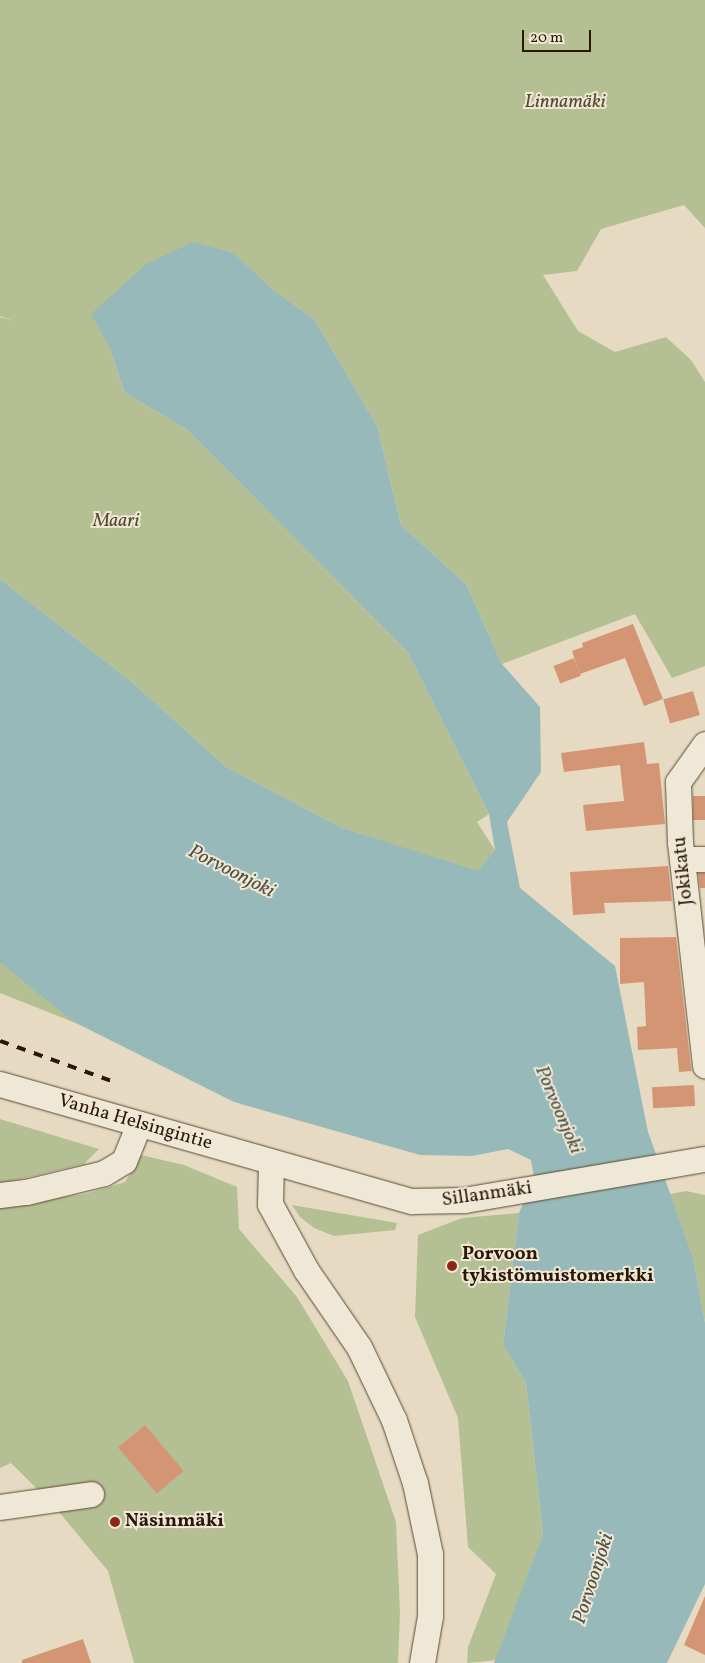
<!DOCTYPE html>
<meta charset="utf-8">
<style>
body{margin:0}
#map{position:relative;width:705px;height:1663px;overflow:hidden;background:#e6dbc2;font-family:Vollkorn,serif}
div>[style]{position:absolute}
.green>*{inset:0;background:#b4c093}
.water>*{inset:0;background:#97b9ba}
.building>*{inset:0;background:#d39574;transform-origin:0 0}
.roads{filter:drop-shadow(0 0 1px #5a4832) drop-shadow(0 0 1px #5a4832)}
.minor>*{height:25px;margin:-12.5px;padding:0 12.5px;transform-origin:12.5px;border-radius:12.5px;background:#efe8d7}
.rail>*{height:4px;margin-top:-2px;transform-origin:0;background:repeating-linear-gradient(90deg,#2b1702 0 9px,transparent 0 18px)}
.dots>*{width:14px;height:14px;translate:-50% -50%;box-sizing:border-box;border:2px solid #efe8d7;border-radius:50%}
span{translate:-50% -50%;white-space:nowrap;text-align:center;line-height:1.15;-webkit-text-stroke:4px #efe8d7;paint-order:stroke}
.park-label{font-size:19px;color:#544a2e;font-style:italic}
.street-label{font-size:19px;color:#2b1702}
.poi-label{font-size:19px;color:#2b1702;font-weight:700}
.left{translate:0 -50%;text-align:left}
.water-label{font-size:20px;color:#515042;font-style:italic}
.scale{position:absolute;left:522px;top:30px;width:69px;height:22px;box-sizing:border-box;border:2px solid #2b1702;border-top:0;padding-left:6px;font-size:15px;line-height:18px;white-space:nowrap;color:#2b1702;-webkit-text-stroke:4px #efe8d7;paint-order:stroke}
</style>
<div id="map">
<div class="green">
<div style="clip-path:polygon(0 0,705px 0,705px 228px,684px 205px,601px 229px,577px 271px,543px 275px,578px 331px,615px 352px,666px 337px,691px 360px,705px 382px,705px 666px,672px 678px,635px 614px,502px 664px,466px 584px,401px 525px,377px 426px,314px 319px,273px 290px,92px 314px,110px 349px,125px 393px,185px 428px,407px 651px,489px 814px,477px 822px,495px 850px,478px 872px,340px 827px,225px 766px,133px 683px,0 579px,0 317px,14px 321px,0 316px)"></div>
<div style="clip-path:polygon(0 961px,78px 1024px,0 993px)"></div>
<div style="clip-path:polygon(0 1119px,99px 1149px,84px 1164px,0 1184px)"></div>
<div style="clip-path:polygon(141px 1155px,184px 1165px,237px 1187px,239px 1229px,297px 1297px,348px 1381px,396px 1522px,400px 1613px,398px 1663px,134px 1663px,108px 1571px,54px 1506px,11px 1463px,0 1468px,0 1205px,85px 1194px,125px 1182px)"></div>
<div style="clip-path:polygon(686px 1191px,705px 1195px,705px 1323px,693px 1257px,670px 1194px)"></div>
<div style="clip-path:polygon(292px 1205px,397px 1223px,395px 1230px,334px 1236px,314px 1228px,300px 1217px)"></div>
<div style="clip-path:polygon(519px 1213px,503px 1345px,526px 1383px,543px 1534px,497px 1660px,467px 1663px,468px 1647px,496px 1574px,468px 1547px,458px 1418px,415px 1317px,418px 1235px,462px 1218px)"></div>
</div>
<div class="water">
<div style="clip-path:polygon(193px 242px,233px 253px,273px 290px,314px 319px,377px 426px,401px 525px,466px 584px,502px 664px,540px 707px,541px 772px,507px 822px,520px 888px,615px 966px,648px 1132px,693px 1257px,705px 1323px,705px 1584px,667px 1663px,494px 1663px,543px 1534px,526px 1383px,503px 1345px,519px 1213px,534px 1178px,531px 1160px,508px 1149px,472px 1156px,420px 1155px,234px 1102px,72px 1021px,0 962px,0 579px,133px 683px,225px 766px,340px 827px,478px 871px,495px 850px,489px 814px,407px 651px,185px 428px,125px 393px,110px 349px,91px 314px,146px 264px)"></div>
</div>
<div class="building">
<div style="clip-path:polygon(633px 624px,663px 699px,644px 706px,625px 658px,580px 674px,572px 651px,583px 647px,582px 643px)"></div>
<div style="left:574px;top:658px;width:19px;height:22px;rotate:69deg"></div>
<div style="left:693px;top:691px;width:25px;height:31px;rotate:74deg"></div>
<div style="clip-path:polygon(644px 742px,647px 764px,659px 763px,665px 824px,586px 831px,583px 805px,624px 801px,620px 765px,564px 772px,561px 753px)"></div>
<div style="left:705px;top:796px;width:24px;height:12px;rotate:90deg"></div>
<div style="clip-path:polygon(668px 866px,672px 901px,604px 903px,605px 913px,573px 915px,570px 872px)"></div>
<div style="clip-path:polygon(698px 873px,705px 873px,705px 888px,700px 888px)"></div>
<div style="clip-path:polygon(676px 937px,691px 1068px,692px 1071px,679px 1072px,677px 1048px,638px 1050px,637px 1027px,646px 1026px,644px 982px,620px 984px,620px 938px)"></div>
<div style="left:694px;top:1085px;width:21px;height:42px;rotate:87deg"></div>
<div style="left:145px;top:1425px;width:60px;height:35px;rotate:50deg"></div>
<div style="clip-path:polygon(705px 1596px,705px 1655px,684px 1645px)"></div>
<div style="clip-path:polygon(83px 1639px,91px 1663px,22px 1663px,22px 1660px)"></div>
</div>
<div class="roads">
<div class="minor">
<div style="left:705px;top:744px;width:47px;rotate:125.4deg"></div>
<div style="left:678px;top:782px;width:60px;rotate:88.1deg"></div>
<div style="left:680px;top:842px;width:225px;rotate:83.6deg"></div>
<div style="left:682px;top:859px;width:23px"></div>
<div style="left:0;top:1084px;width:428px;rotate:15.9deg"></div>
<div style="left:412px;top:1201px;width:52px;rotate:-1.1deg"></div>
<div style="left:464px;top:1200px;width:244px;rotate:-9.7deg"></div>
<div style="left:271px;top:1163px;width:41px;rotate:91.4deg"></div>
<div style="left:270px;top:1204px;width:75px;rotate:61.4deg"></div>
<div style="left:306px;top:1270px;width:93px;rotate:55.5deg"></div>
<div style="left:359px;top:1347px;width:81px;rotate:64.4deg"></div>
<div style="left:394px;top:1420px;width:66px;rotate:71.6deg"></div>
<div style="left:415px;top:1483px;width:73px;rotate:78.1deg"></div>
<div style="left:430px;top:1554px;width:62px;rotate:90deg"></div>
<div style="left:430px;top:1616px;width:48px;rotate:99.7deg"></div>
<div style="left:0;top:1195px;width:26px;rotate:-7deg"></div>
<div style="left:26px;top:1192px;width:80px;rotate:-13.7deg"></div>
<div style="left:104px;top:1173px;width:23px;rotate:-31deg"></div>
<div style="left:124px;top:1161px;width:40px;rotate:-68deg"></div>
<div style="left:0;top:1507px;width:92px;rotate:-8.1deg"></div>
</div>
</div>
<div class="rail">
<div style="left:0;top:1041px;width:124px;rotate:19.7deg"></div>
</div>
<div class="dots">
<div style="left:452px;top:1266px;background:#8f2418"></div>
<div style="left:115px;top:1522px;background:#8f2418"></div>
</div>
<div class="park-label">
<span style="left:565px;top:103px">Linnamäki</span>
<span style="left:116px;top:522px">Maari</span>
</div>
<div class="street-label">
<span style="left:684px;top:871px;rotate:-96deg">Jokikatu</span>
<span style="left:135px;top:1123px;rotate:16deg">Vanha Helsingintie</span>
<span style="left:487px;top:1195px;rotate:-8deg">Sillanmäki</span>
</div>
<div class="poi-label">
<span class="left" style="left:462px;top:1266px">Porvoon<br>tykistömuistomerkki</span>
<span class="left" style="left:125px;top:1522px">Näsinmäki</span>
</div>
<div class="water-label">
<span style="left:231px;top:872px;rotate:27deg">Porvoonjoki</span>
<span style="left:558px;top:1110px;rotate:67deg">Porvoonjoki</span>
<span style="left:594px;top:1579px;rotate:-72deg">Porvoonjoki</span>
</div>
<div class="scale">20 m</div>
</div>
